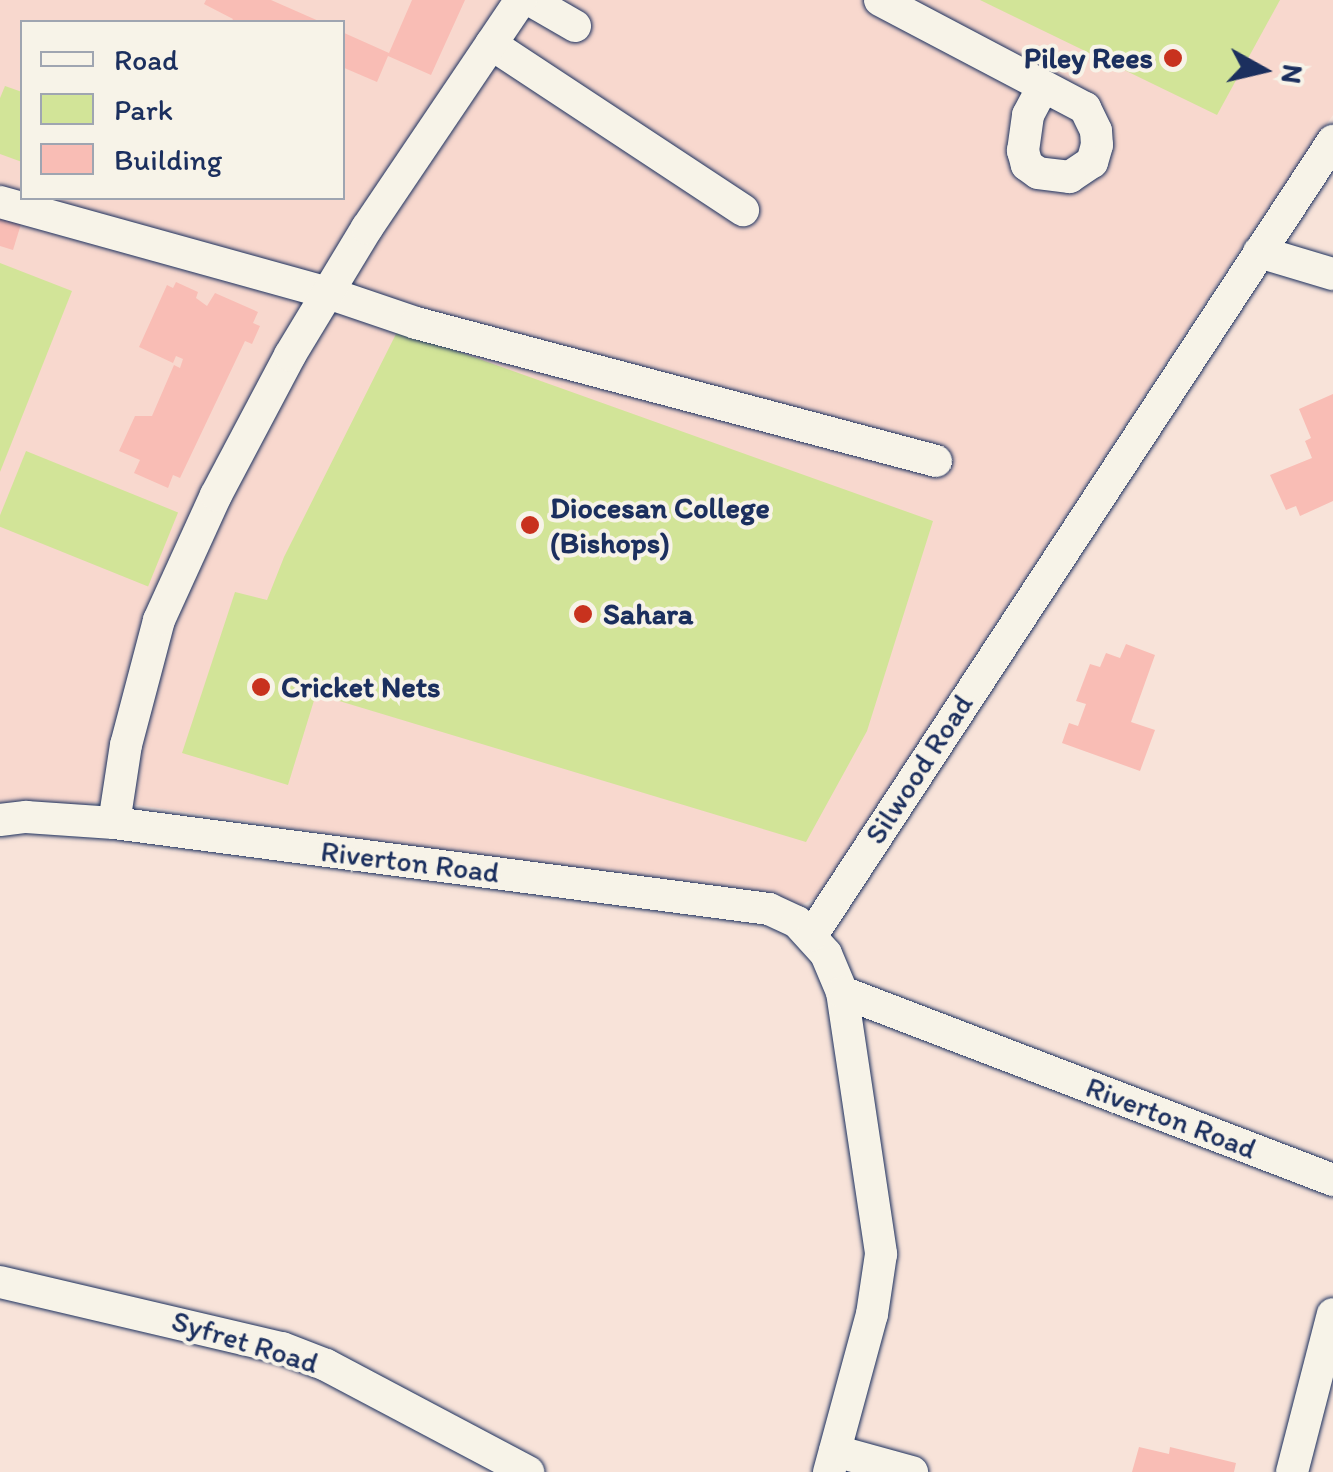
<!DOCTYPE html>
<style>
body{margin:0}
#map{position:relative;width:1333px;height:1472px;overflow:hidden;background:#f8e3d9;font-family:Itim,sans-serif}
div>[style]{position:absolute}
.built>*{inset:0;background:#f8d8ce}
.green>*{inset:0;background:#d2e498;transform-origin:0 0}
.building>*{inset:0;background:#f9bdb5}
.roads{filter:drop-shadow(0 0 2px #1b2f5e) drop-shadow(0 0 2px #1b2f5e)}
.minor>*{height:32px;margin:-16px;padding:0 16px;transform-origin:16px;border-radius:16px;background:#f7f3e8}
.dots>*{width:28px;height:28px;translate:-50% -50%;box-sizing:border-box;border:5px solid #f7f3e8;border-radius:50%}
span{translate:-50% -50%;white-space:nowrap;text-align:center;line-height:1.15;-webkit-text-stroke:8px #f7f3e8;paint-order:stroke}
.poi-label{font-size:30px;color:#1b2f5e;font-weight:700}
.right{translate:-100% -50%;text-align:right}
.left{translate:0 -50%;text-align:left}
.street-label{font-size:30px;color:#1b2f5e}
.legend{position:absolute;left:20px;top:20px;width:325px;height:180px;box-sizing:border-box;background:#f7f3e8;border:2px solid #9fa5b1;margin:0;padding:12px 18px;list-style:none;font-size:30px;color:#1b2f5e}
.legend li{display:flex;align-items:center;gap:20px;height:50px}
.legend b{width:50px;border:2px solid #9fa5b1}
.north{position:absolute;left:1213px;top:20px;width:100px;height:100px;-webkit-text-stroke:8px #f7f3e8;paint-order:stroke;rotate:98deg;font-size:28px;font-weight:700;line-height:40px;text-align:center;color:#1b2f5e}
.north::after{content:'';display:block;margin:auto;width:35px;height:45px;background:#1b2f5e;clip-path:polygon(50% 0,100% 100%,50% 72%,0 100%)}
</style>
<div id="map">
<div class="built">
<div style="clip-path:polygon(evenodd,0 0,1333px 0,1333px 115px,1240px 249px,817px 897px,801px 905px,138px 805px,100px 802px,0 815px,0 0,22px 22px,342px 22px,342px 198px,22px 198px,22px 22px)"></div>
</div>
<div class="green">
<div style="clip-path:polygon(980px 0,1280px 0,1217px 115px)"></div>
<div style="clip-path:polygon(5px 86px,22px 92px,22px 162px,0 154px,0 98px)"></div>
<div style="clip-path:polygon(0 263px,72px 291px,0 472px)"></div>
<div style="clip-path:polygon(398px 330px,933px 521px,867px 731px,806px 842px,316px 694px,288px 785px,182px 753px,235px 592px,267px 600px,284px 557px)"></div>
<div style="left:26px;top:451px;width:164px;height:80px;rotate:22deg"></div>
</div>
<div class="building">
<div style="clip-path:polygon(206px 0,271px 0,321px 22px,231px 22px,233px 19px,204px 4px)"></div>
<div style="clip-path:polygon(412px 0,465px 0,431px 75px,388px 56px,377px 82px,342px 67px,342px 32px,389px 53px)"></div>
<div style="clip-path:polygon(0 217px,21px 224px,13px 250px,0 246px)"></div>
<div style="clip-path:polygon(176px 282px,198px 292px,196px 298px,207px 306px,215px 293px,258px 312px,253px 323px,260px 326px,252px 344px,245px 341px,180px 478px,173px 475px,168px 488px,134px 473px,140px 460px,119px 451px,135px 416px,152px 416px,174px 365px,180px 368px,183px 359px,176px 356px,173px 363px,139px 347px,167px 285px,173px 288px)"></div>
<div style="clip-path:polygon(1333px 394px,1333px 501px,1300px 516px,1296px 506px,1286px 510px,1270px 475px,1312px 458px,1305px 441px,1311px 438px,1299px 409px)"></div>
<div style="clip-path:polygon(1126px 644px,1155px 655px,1131px 722px,1155px 730px,1140px 771px,1062px 743px,1069px 723px,1078px 726px,1086px 704px,1076px 701px,1090px 664px,1100px 667px,1106px 653px,1120px 658px)"></div>
<div style="clip-path:polygon(1139px 1447px,1169px 1454px,1170px 1447px,1236px 1463px,1234px 1472px,1132px 1472px)"></div>
</div>
<div class="roads">
<div class="minor">
<div style="left:530px;top:0;width:52px;rotate:30deg"></div>
<div style="left:880px;top:0;width:232px;rotate:27.8deg"></div>
<div style="left:1085px;top:108px;width:25px;rotate:64deg"></div>
<div style="left:1096px;top:131px;width:14px;rotate:86deg"></div>
<div style="left:1097px;top:145px;width:18px;rotate:106deg"></div>
<div style="left:1092px;top:162px;width:27px;rotate:146deg"></div>
<div style="left:1070px;top:177px;width:32px;rotate:-173deg"></div>
<div style="left:1038px;top:173px;width:14px;rotate:-144deg"></div>
<div style="left:1027px;top:165px;width:15px;rotate:-106deg"></div>
<div style="left:1023px;top:151px;width:36px;rotate:-82deg"></div>
<div style="left:1028px;top:115px;width:32px;rotate:-62deg"></div>
<div style="left:491px;top:44px;width:302px;rotate:33.4deg"></div>
<div style="left:0;top:202px;width:340px;rotate:15.5deg"></div>
<div style="left:328px;top:293px;width:93px;rotate:18.8deg"></div>
<div style="left:416px;top:323px;width:538px;rotate:14.86deg"></div>
<div style="left:1259px;top:252px;width:77px;rotate:16.6deg"></div>
<div style="left:0;top:820px;width:26px;rotate:-7deg"></div>
<div style="left:26px;top:817px;width:88px;rotate:3.9deg"></div>
<div style="left:114px;top:823px;width:661px;rotate:7.48deg"></div>
<div style="left:769px;top:909px;width:31px;rotate:25deg"></div>
<div style="left:797px;top:922px;width:43px;rotate:47.8deg"></div>
<div style="left:826px;top:954px;width:41px;rotate:67.2deg"></div>
<div style="left:842px;top:992px;width:265px;rotate:81.5deg"></div>
<div style="left:881px;top:1254px;width:61px;rotate:98.5deg"></div>
<div style="left:872px;top:1314px;width:164px;rotate:105.2deg"></div>
<div style="left:114px;top:823px;width:79px;rotate:-81.3deg"></div>
<div style="left:126px;top:745px;width:129px;rotate:-75.2deg"></div>
<div style="left:159px;top:620px;width:137px;rotate:-65.5deg"></div>
<div style="left:216px;top:495px;width:158px;rotate:-62.1deg"></div>
<div style="left:290px;top:355px;width:149px;rotate:-58.8deg"></div>
<div style="left:367px;top:228px;width:275px;rotate:-56deg"></div>
<div style="left:812px;top:935px;width:950px;rotate:-56.73deg"></div>
<div style="left:842px;top:992px;width:526px;rotate:20.95deg"></div>
<div style="left:0;top:1282px;width:290px;rotate:13.2deg"></div>
<div style="left:282px;top:1348px;width:47px;rotate:21.1deg"></div>
<div style="left:326px;top:1365px;width:229px;rotate:27.9deg"></div>
<div style="left:835px;top:1451px;width:80px;rotate:15.3deg"></div>
<div style="left:1292px;top:1472px;width:163px;rotate:-75.5deg"></div>
</div>
</div>
<div class="dots">
<div style="left:1173px;top:58px;background:#c8321e"></div>
<div style="left:530px;top:525px;background:#c8321e"></div>
<div style="left:583px;top:614px;background:#c8321e"></div>
<div style="left:261px;top:687px;background:#c8321e"></div>
</div>
<div class="poi-label">
<span class="right" style="left:1153px;top:58px">Piley Rees</span>
<span class="left" style="left:550px;top:525px">Diocesan College<br>(Bishops)</span>
<span class="left" style="left:603px;top:614px">Sahara</span>
<span class="left" style="left:281px;top:687px">Cricket Nets</span>
</div>
<div class="street-label">
<span style="left:919px;top:769px;rotate:-57deg">Silwood Road</span>
<span style="left:410px;top:862px;rotate:7deg">Riverton Road</span>
<span style="left:1171px;top:1118px;rotate:21deg">Riverton Road</span>
<span style="left:245px;top:1342px;rotate:17deg">Syfret Road</span>
</div>
<ul class="legend">
<li><b style="height:12px;background:#f7f3e8"></b>Road</li>
<li><b style="height:28px;background:#d2e498"></b>Park</li>
<li><b style="height:28px;background:#f9bdb5"></b>Building</li>
</ul>
<div class="north">N</div>
</div>
